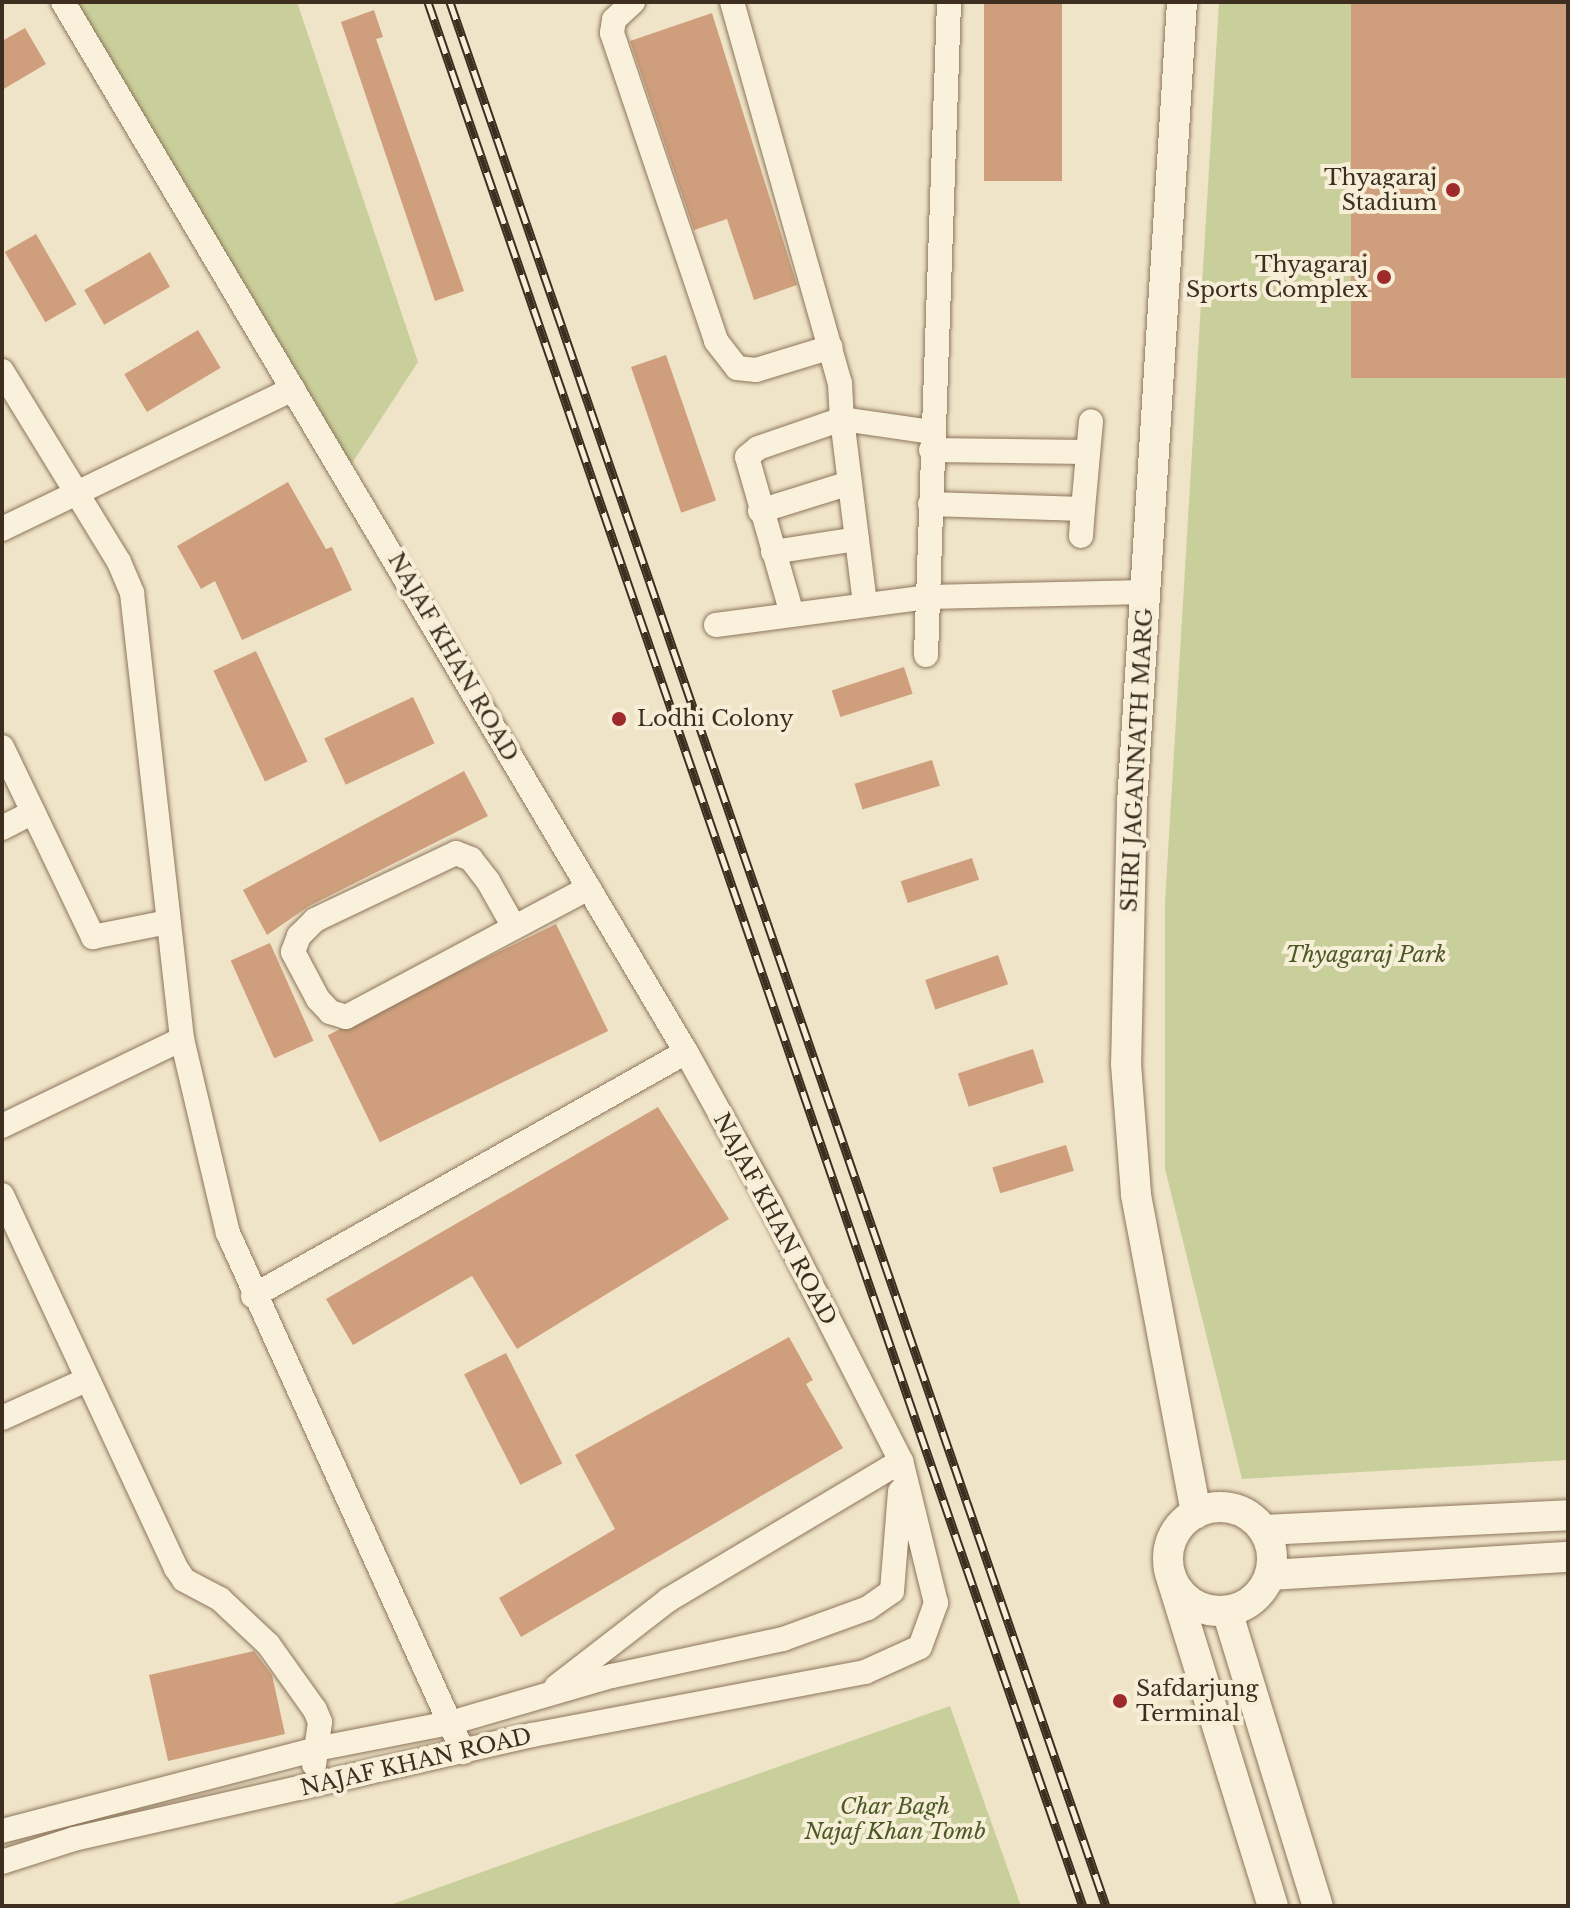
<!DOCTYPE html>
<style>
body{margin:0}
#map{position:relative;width:1570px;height:1908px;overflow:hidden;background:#f0e4c8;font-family:"Libre Baskerville",serif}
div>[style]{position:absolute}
.green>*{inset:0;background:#c9cf9b}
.building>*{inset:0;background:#cf9f7d;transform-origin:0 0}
.roads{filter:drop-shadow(0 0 2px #8d765c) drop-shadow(0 0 2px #8d765c)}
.minor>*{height:24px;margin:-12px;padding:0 12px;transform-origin:12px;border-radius:12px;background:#faf1dc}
.tertiary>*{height:30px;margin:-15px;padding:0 15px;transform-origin:15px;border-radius:15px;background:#faf1dc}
.tertiary>.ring{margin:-15px;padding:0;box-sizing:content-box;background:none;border:30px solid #faf1dc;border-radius:50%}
.rail>*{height:9px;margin-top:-4.5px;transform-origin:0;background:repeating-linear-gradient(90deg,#f7eed8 0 18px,#3d2e20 0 36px);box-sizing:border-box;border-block:2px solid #3d2e20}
.dots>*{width:22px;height:22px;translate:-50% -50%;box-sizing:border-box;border:4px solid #f7eed8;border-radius:50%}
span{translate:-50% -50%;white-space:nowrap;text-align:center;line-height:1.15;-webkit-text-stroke:8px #f7eed8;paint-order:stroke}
.poi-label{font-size:22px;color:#3d2e20}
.right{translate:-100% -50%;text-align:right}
.left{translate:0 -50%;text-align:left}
.street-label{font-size:22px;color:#3d2e20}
.park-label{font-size:22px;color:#4d5a26;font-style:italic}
.frame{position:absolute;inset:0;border:4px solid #3d2e20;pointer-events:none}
</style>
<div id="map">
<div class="green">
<div style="clip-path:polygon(64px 2px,297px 2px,418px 362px,345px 474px)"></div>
<div style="clip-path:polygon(1219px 2px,1568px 2px,1568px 1460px,1242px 1479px,1165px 1169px,1165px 902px)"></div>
<div style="clip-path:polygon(950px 1706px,1021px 1906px,387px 1906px,574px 1839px)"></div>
</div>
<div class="building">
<div style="left:984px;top:2px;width:78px;height:179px"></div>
<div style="left:1351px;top:2px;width:217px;height:376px"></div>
<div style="clip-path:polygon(374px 10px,383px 37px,376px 39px,464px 291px,435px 301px,341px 22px)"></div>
<div style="clip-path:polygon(712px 13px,797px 285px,754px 300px,727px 219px,694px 230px,630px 41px)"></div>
<div style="clip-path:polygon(25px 28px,46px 64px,2px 90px,2px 41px)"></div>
<div style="left:36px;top:234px;width:81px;height:36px;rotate:60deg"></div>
<div style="left:150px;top:252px;width:40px;height:76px;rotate:60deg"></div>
<div style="left:198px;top:330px;width:44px;height:86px;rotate:59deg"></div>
<div style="left:666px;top:355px;width:154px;height:37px;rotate:71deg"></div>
<div style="clip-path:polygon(288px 482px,326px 549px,332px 547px,352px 590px,242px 640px,215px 581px,201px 589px,177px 546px)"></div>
<div style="left:256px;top:651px;width:122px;height:47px;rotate:65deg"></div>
<div style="left:904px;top:667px;width:28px;height:76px;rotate:72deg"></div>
<div style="left:413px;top:697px;width:51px;height:98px;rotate:65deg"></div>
<div style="left:932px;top:760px;width:27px;height:81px;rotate:73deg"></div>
<div style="clip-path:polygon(464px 771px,488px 816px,309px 906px,267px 935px,243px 890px)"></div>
<div style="left:972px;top:858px;width:23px;height:75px;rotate:72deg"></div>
<div style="left:556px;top:924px;width:119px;height:254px;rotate:64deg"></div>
<div style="left:270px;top:943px;width:107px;height:43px;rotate:66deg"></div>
<div style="left:998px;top:955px;width:31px;height:77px;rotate:71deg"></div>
<div style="left:1033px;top:1049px;width:35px;height:79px;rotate:72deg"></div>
<div style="clip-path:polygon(658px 1107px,729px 1219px,517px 1349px,472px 1276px,353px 1345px,326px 1299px)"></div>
<div style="left:1066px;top:1145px;width:27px;height:77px;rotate:73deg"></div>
<div style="clip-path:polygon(789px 1337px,813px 1380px,806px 1384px,843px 1448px,521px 1637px,499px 1598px,615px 1529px,575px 1455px)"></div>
<div style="left:506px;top:1353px;width:124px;height:47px;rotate:63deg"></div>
<div style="clip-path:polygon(254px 1651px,272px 1675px,285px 1734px,168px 1761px,149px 1675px)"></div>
</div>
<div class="roads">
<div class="minor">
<div style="left:633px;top:2px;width:26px;rotate:137deg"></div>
<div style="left:614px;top:20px;width:13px;rotate:99deg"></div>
<div style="left:612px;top:33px;width:325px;rotate:71.3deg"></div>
<div style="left:716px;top:341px;width:34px;rotate:52deg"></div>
<div style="left:737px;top:368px;width:19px;rotate:6deg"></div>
<div style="left:756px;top:370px;width:78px;rotate:-17deg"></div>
<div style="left:732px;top:2px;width:396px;rotate:74.2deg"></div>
<div style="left:840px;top:383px;width:36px;rotate:87deg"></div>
<div style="left:842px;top:419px;width:90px;rotate:8.3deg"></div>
<div style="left:2px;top:371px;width:224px;rotate:58.5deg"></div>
<div style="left:119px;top:562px;width:34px;rotate:67deg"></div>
<div style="left:132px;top:593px;width:449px;rotate:83.6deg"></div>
<div style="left:182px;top:1039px;width:199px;rotate:76.7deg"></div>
<div style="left:228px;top:1233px;width:570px;rotate:65.64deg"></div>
<div style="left:931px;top:450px;width:157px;rotate:0.7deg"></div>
<div style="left:930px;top:504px;width:153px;rotate:1.9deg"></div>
<div style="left:1083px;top:509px;width:88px;rotate:-84.8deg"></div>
<div style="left:760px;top:511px;width:94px;rotate:-17.3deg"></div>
<div style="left:2px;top:529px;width:323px;rotate:-25.7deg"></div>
<div style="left:1081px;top:536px;width:27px;rotate:-86deg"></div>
<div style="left:773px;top:552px;width:85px;rotate:-8.8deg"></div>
<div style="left:792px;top:614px;width:163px;rotate:-106deg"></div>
<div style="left:747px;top:457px;width:14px;rotate:-39deg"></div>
<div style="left:758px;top:448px;width:89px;rotate:-19deg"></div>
<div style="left:842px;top:419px;width:186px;rotate:82.9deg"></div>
<div style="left:716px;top:625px;width:215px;rotate:-7.5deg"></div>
<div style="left:929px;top:597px;width:216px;rotate:-1.3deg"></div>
<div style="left:926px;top:655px;width:653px;rotate:-87.98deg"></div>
<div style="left:2px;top:747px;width:211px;rotate:64.4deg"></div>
<div style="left:93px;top:937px;width:76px;rotate:-11.3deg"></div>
<div style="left:2px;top:828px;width:35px;rotate:-27deg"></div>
<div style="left:514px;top:927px;width:53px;rotate:-119.5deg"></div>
<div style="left:488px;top:881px;width:28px;rotate:-128deg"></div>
<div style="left:471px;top:859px;width:16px;rotate:-158deg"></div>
<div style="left:456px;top:853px;width:156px;rotate:154.6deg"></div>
<div style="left:315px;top:920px;width:23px;rotate:135deg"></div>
<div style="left:299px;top:936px;width:17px;rotate:111deg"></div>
<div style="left:293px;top:952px;width:53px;rotate:62deg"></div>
<div style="left:318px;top:999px;width:18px;rotate:47deg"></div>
<div style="left:330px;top:1012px;width:17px;rotate:17deg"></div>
<div style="left:346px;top:1017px;width:275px;rotate:-28deg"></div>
<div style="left:2px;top:1126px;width:200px;rotate:-25.8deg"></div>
<div style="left:2px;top:1195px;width:412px;rotate:65deg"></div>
<div style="left:176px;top:1568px;width:14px;rotate:56deg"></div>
<div style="left:184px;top:1580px;width:41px;rotate:27.8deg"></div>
<div style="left:220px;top:1599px;width:66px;rotate:43.2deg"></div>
<div style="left:268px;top:1644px;width:81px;rotate:54.5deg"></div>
<div style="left:315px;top:1710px;width:13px;rotate:67deg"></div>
<div style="left:320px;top:1722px;width:43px;rotate:97.9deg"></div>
<div style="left:253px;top:1296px;width:497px;rotate:-29.4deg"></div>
<div style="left:2px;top:1418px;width:92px;rotate:-24.3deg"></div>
<div style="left:556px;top:1687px;width:142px;rotate:-37.8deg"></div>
<div style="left:668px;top:1600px;width:271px;rotate:-30.8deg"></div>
<div style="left:2px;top:1831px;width:325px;rotate:-14.6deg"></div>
<div style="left:316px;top:1749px;width:136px;rotate:-11deg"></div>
<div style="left:450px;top:1723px;width:169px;rotate:-16.2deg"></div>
<div style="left:612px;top:1676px;width:175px;rotate:-12.2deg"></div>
<div style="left:783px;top:1639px;width:90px;rotate:-20deg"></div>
<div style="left:868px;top:1608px;width:29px;rotate:-35deg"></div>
<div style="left:892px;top:1591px;width:100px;rotate:-85.4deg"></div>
<div style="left:2px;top:1862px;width:76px;rotate:-17.7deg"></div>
<div style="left:74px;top:1839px;width:470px;rotate:-12.8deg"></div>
<div style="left:532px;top:1735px;width:339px;rotate:-10.7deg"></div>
<div style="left:865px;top:1672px;width:60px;rotate:-24.4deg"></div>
<div style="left:920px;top:1647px;width:47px;rotate:-70deg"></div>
<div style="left:936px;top:1603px;width:146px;rotate:-103.8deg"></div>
<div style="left:901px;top:1461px;width:288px;rotate:-117deg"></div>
<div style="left:770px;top:1204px;width:174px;rotate:-118.9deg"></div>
<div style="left:686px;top:1052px;width:1221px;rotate:-120.68deg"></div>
</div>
<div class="tertiary">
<div style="left:1182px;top:2px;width:803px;rotate:93.57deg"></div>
<div style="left:1132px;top:803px;width:261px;rotate:91.3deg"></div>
<div style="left:1126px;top:1064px;width:131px;rotate:85.6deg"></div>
<div style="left:1136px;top:1195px;width:324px;rotate:79.3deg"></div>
<div class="ring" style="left:1168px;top:1507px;width:74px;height:74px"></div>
<div style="left:1264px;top:1530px;width:304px;rotate:-2.8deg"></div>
<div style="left:1270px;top:1575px;width:299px;rotate:-3.5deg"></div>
<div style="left:1172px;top:1580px;width:341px;rotate:72.8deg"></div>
<div style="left:1227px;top:1611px;width:309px;rotate:72.9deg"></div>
</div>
</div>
<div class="rail">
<div style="left:428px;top:2px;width:2014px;rotate:71.02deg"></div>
<div style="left:450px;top:2px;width:2014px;rotate:70.99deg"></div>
</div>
<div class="dots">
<div style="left:1453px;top:190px;background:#9e2a2b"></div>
<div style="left:1384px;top:277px;background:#9e2a2b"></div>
<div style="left:619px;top:719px;background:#9e2a2b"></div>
<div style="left:1120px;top:1701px;background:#9e2a2b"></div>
</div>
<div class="poi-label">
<span class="right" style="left:1437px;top:190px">Thyagaraj<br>Stadium</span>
<span class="right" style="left:1368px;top:277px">Thyagaraj<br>Sports Complex</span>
<span class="left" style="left:637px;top:719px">Lodhi Colony</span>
<span class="left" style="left:1136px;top:1701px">Safdarjung<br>Terminal</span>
</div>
<div class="street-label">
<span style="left:453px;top:657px;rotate:60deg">NAJAF KHAN ROAD</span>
<span style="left:1137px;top:760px;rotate:-87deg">SHRI JAGANNATH MARG</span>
<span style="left:775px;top:1219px;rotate:62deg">NAJAF KHAN ROAD</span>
<span style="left:416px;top:1762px;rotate:-13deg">NAJAF KHAN ROAD</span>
</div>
<div class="park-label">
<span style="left:1366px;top:955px">Thyagaraj Park</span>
<span style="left:895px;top:1819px">Char Bagh<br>Najaf Khan Tomb</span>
</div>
<div class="frame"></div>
</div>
